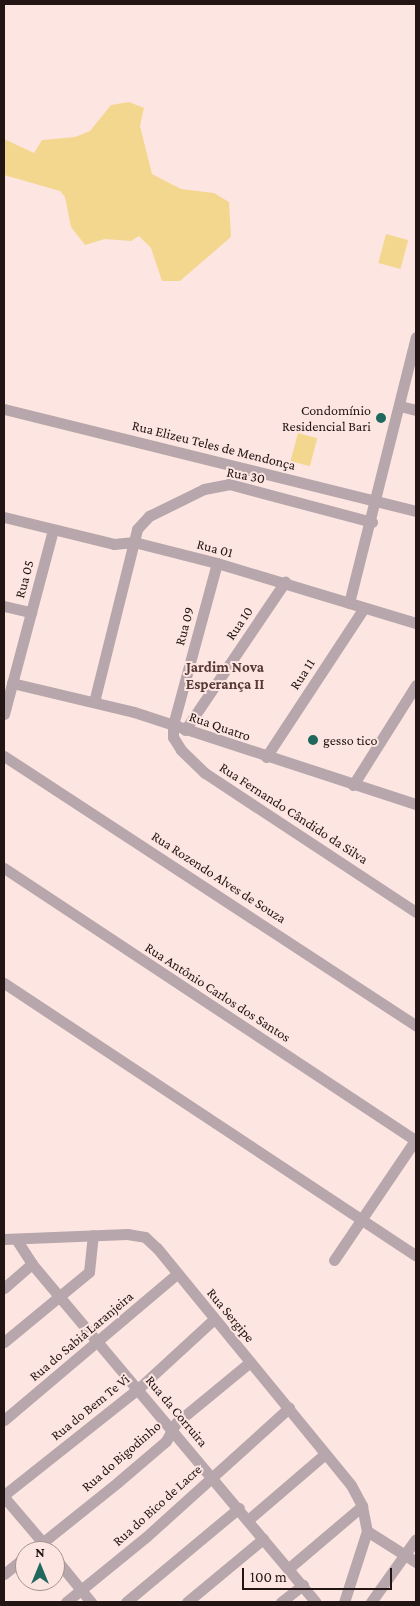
<!DOCTYPE html>
<meta charset="utf-8">
<style>
body{margin:0}
#map{position:relative;width:420px;height:1606px;overflow:hidden;background:#fde6e2;font-family:"Crimson Pro",serif}
div>[style]{position:absolute}
.green>*{inset:0;background:#f3d78f;transform-origin:0 0}
.minor>*{height:11px;margin:-5.5px;padding:0 5.5px;transform-origin:5.5px;border-radius:5.5px;background:#b7a7ac}
.dots>*{width:14px;height:14px;translate:-50% -50%;box-sizing:border-box;border:2px solid #fde6e2;border-radius:50%}
span{translate:-50% -50%;white-space:nowrap;text-align:center;line-height:1.15;-webkit-text-stroke:4px #fde6e2;paint-order:stroke}
.poi-label{font-size:14px;color:#221513}
.right{translate:-100% -50%;text-align:right}
.left{translate:0 -50%;text-align:left}
.street-label{font-size:14px;color:#221513}
.neighbourhood-label{font-size:15px;color:#583a35;font-weight:700}
.frame{position:absolute;inset:0;border:5px solid #221513;pointer-events:none}
.north{position:absolute;left:15px;top:1541px;width:50px;height:50px;box-sizing:border-box;background:#fde6e2;border:1px solid #a5928f;border-radius:50%;rotate:0deg;font-size:14px;font-weight:700;line-height:20px;text-align:center;color:#221513}
.north::after{content:'';display:block;margin:auto;width:18px;height:22px;background:#20675d;clip-path:polygon(50% 0,100% 100%,50% 72%,0 100%)}
.scale{position:absolute;left:242px;top:1568px;width:150px;height:22px;box-sizing:border-box;border:2px solid #221513;border-top:0;padding-left:6px;font-size:15px;line-height:18px;white-space:nowrap;color:#221513;-webkit-text-stroke:4px #fde6e2;paint-order:stroke}
</style>
<div id="map">
<div class="green">
<div style="clip-path:polygon(129px 102px,144px 108px,140px 126px,152px 174px,181px 189px,214px 193px,229px 202px,231px 237px,180px 281px,162px 281px,151px 248px,139px 236px,131px 241px,105px 239px,85px 245px,71px 227px,65px 197px,60px 191px,4px 175px,4px 139px,34px 153px,42px 140px,75px 137px,90px 131px,111px 105px)"></div>
<div style="left:386px;top:234px;width:23px;height:30px;rotate:15deg"></div>
<div style="left:298px;top:433px;width:20px;height:29px;rotate:15deg"></div>
</div>
<div class="minor">
<div style="left:400px;top:406px;width:16px;rotate:14deg"></div>
<div style="left:4px;top:409px;width:424px;rotate:13.9deg"></div>
<div style="left:4px;top:517px;width:113px;rotate:13.8deg"></div>
<div style="left:114px;top:544px;width:20px;rotate:-6deg"></div>
<div style="left:134px;top:542px;width:86px;rotate:14.2deg"></div>
<div style="left:217px;top:563px;width:208px;rotate:16.8deg"></div>
<div style="left:217px;top:563px;width:168px;rotate:105.2deg"></div>
<div style="left:173px;top:725px;width:12px;rotate:90deg"></div>
<div style="left:173px;top:737px;width:15px;rotate:58deg"></div>
<div style="left:181px;top:750px;width:33px;rotate:44deg"></div>
<div style="left:205px;top:773px;width:253px;rotate:33.4deg"></div>
<div style="left:349px;top:603px;width:274px;rotate:-75.9deg"></div>
<div style="left:4px;top:606px;width:28px;rotate:13deg"></div>
<div style="left:12px;top:683px;width:125px;rotate:13.4deg"></div>
<div style="left:134px;top:712px;width:297px;rotate:18.1deg"></div>
<div style="left:94px;top:702px;width:178px;rotate:-76deg"></div>
<div style="left:137px;top:529px;width:18px;rotate:-47deg"></div>
<div style="left:149px;top:516px;width:61px;rotate:-26.1deg"></div>
<div style="left:204px;top:489px;width:25px;rotate:-11deg"></div>
<div style="left:229px;top:484px;width:148px;rotate:14.9deg"></div>
<div style="left:4px;top:714px;width:190px;rotate:-75.1deg"></div>
<div style="left:185px;top:730px;width:179px;rotate:-56deg"></div>
<div style="left:4px;top:756px;width:493px;rotate:33.2deg"></div>
<div style="left:266px;top:757px;width:178px;rotate:-56.7deg"></div>
<div style="left:353px;top:785px;width:118px;rotate:-57.8deg"></div>
<div style="left:4px;top:868px;width:494px;rotate:33.5deg"></div>
<div style="left:4px;top:983px;width:494px;rotate:33.5deg"></div>
<div style="left:4px;top:1239px;width:123px;rotate:-2.3deg"></div>
<div style="left:127px;top:1234px;width:18px;rotate:9deg"></div>
<div style="left:145px;top:1237px;width:16px;rotate:43deg"></div>
<div style="left:157px;top:1248px;width:306px;rotate:50.7deg"></div>
<div style="left:351px;top:1485px;width:24px;rotate:62deg"></div>
<div style="left:362px;top:1506px;width:25px;rotate:79deg"></div>
<div style="left:367px;top:1531px;width:75px;rotate:107.9deg"></div>
<div style="left:16px;top:1239px;width:30px;rotate:57deg"></div>
<div style="left:32px;top:1264px;width:441px;rotate:50deg"></div>
<div style="left:334px;top:1260px;width:146px;rotate:-55.9deg"></div>
<div style="left:4px;top:1288px;width:37px;rotate:-41deg"></div>
<div style="left:4px;top:1342px;width:110px;rotate:-39.5deg"></div>
<div style="left:89px;top:1272px;width:37px;rotate:-84deg"></div>
<div style="left:4px;top:1420px;width:226px;rotate:-40.2deg"></div>
<div style="left:4px;top:1495px;width:172px;rotate:-38.4deg"></div>
<div style="left:139px;top:1388px;width:102px;rotate:-42.6deg"></div>
<div style="left:4px;top:1497px;width:71px;rotate:49.6deg"></div>
<div style="left:248px;top:1520px;width:101px;rotate:-40.6deg"></div>
<div style="left:367px;top:1531px;width:58px;rotate:32.3deg"></div>
<div style="left:32px;top:1551px;width:110px;rotate:-38.7deg"></div>
<div style="left:118px;top:1482px;width:63px;rotate:-40.5deg"></div>
<div style="left:166px;top:1441px;width:21px;rotate:-61deg"></div>
<div style="left:176px;top:1423px;width:96px;rotate:-39.5deg"></div>
<div style="left:55px;top:1558px;width:57px;rotate:50.7deg"></div>
<div style="left:289px;top:1568px;width:96px;rotate:-40.3deg"></div>
<div style="left:4px;top:1574px;width:27px;rotate:-39deg"></div>
<div style="left:66px;top:1602px;width:103px;rotate:-39.1deg"></div>
<div style="left:146px;top:1537px;width:193px;rotate:-42.1deg"></div>
<div style="left:126px;top:1602px;width:147px;rotate:-39.8deg"></div>
<div style="left:187px;top:1602px;width:99px;rotate:-39.7deg"></div>
<div style="left:281px;top:1602px;width:28px;rotate:-38deg"></div>
<div style="left:371px;top:1602px;width:77px;rotate:-54.5deg"></div>
</div>
<div class="dots">
<div style="left:381px;top:418px;background:#20675d"></div>
<div style="left:313px;top:740px;background:#20675d"></div>
</div>
<div class="poi-label">
<span class="right" style="left:371px;top:418px">Condomínio<br>Residencial Bari</span>
<span class="left" style="left:323px;top:740px">gesso tico</span>
</div>
<div class="street-label">
<span style="left:214px;top:445px;rotate:14deg">Rua Elizeu Teles de Mendonça</span>
<span style="left:246px;top:475px;rotate:11deg">Rua 30</span>
<span style="left:215px;top:548px;rotate:15deg">Rua 01</span>
<span style="left:24px;top:579px;rotate:-75deg">Rua 05</span>
<span style="left:239px;top:623px;rotate:-56deg">Rua 10</span>
<span style="left:184px;top:626px;rotate:-75deg">Rua 09</span>
<span style="left:302px;top:674px;rotate:-57deg">Rua 11</span>
<span style="left:220px;top:726px;rotate:19deg">Rua Quatro</span>
<span style="left:294px;top:813px;rotate:33deg">Rua Fernando Cândido da Silva</span>
<span style="left:219px;top:877px;rotate:33deg">Rua Rozendo Alves de Souza</span>
<span style="left:218px;top:992px;rotate:33deg">Rua Antônio Carlos dos Santos</span>
<span style="left:231px;top:1315px;rotate:50deg">Rua Sergipe</span>
<span style="left:81px;top:1336px;rotate:-40deg">Rua do Sabiá Laranjeira</span>
<span style="left:90px;top:1407px;rotate:-39deg">Rua do Bem Te Vi</span>
<span style="left:177px;top:1411px;rotate:50deg">Rua da Corruira</span>
<span style="left:121px;top:1456px;rotate:-41deg">Rua do Bigodinho</span>
<span style="left:157px;top:1505px;rotate:-42deg">Rua do Bico de Lacre</span>
</div>
<div class="neighbourhood-label">
<span style="left:225px;top:676px">Jardim Nova<br>Esperança II</span>
</div>
<div class="frame"></div>
<div class="north">N</div>
<div class="scale">100 m</div>
</div>
